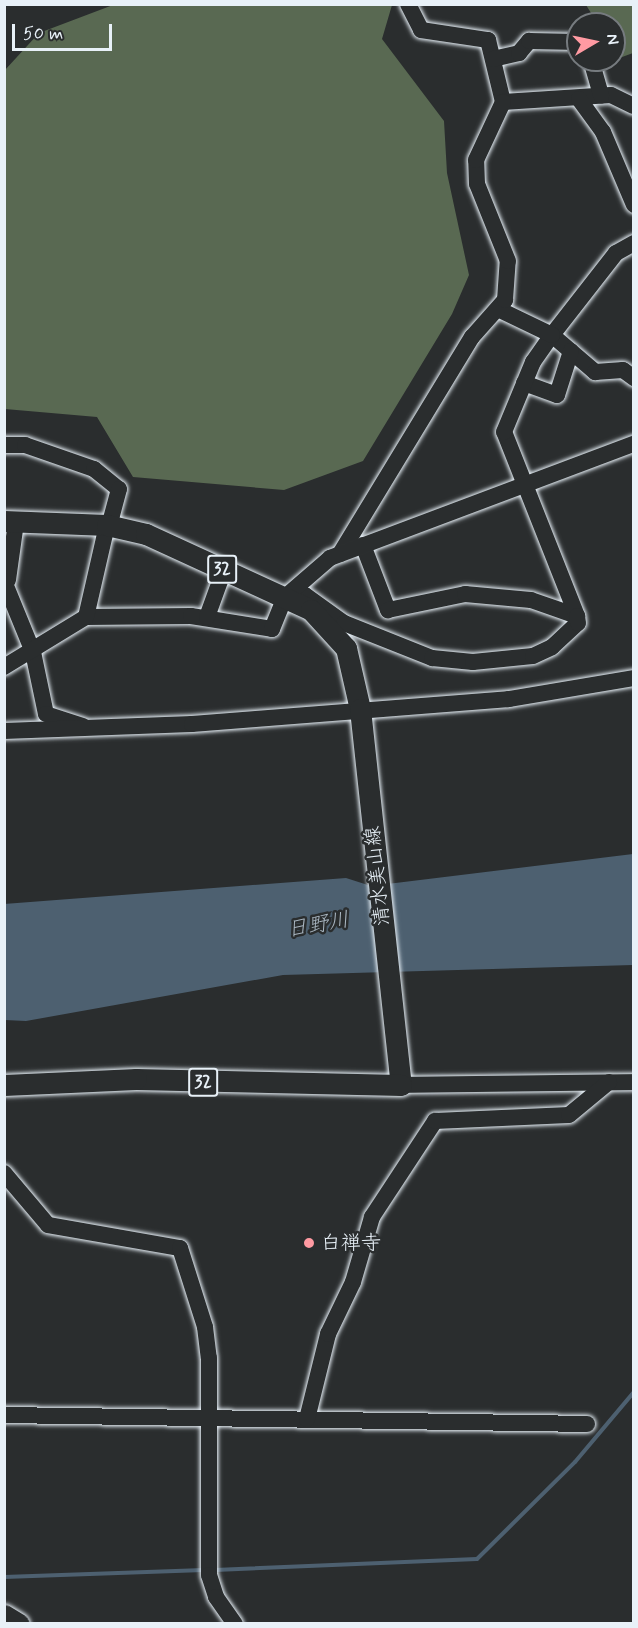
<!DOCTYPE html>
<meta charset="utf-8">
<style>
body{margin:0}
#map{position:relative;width:638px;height:1628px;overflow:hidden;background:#2a2d2e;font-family:Mynerve,"Klee One",sans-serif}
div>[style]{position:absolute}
.green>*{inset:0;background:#596952}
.water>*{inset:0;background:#4d6070}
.stream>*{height:4px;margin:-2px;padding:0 2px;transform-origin:2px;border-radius:2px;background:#4d6070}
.roads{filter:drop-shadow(0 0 2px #e8f1f8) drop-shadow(0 0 2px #e8f1f8)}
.minor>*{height:16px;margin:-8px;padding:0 8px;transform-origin:8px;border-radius:8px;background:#2a2d2e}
.major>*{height:21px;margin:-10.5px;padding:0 10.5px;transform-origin:10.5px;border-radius:10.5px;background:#2a2d2e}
.dots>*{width:16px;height:16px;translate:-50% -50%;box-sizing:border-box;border:3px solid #2a2d2e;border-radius:50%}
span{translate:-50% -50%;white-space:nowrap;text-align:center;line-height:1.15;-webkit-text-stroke:5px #2a2d2e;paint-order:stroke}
.shield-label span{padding:2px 4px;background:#2a2d2e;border:2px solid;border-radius:4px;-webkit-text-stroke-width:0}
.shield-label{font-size:18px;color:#e8f1f8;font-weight:700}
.street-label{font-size:20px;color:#e8f1f8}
.poi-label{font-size:20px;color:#e8f1f8}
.left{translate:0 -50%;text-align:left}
.water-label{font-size:21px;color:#aab7c2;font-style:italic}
.frame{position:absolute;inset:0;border:6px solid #e8f1f8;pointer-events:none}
.north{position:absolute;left:566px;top:12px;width:60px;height:60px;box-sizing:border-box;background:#2a2d2e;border:2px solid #767b7f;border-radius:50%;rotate:81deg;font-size:16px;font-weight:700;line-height:24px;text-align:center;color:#e8f1f8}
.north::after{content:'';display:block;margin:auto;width:21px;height:27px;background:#ff9aa2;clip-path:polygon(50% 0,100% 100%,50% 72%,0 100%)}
.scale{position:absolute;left:12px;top:24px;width:100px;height:27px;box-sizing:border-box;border:3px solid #e8f1f8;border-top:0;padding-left:8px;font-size:18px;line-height:21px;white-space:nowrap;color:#e8f1f8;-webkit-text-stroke:4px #2a2d2e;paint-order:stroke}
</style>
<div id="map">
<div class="green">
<div style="clip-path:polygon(113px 5px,392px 5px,382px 39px,444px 121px,447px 173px,469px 275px,452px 314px,363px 461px,284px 490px,133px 477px,97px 417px,5px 409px,5px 70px,39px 33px)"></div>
<div style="clip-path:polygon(586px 5px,633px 5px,633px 53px,614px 60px,614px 24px,598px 24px)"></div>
</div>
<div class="water">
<div style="clip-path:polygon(633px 854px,633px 965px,283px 975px,26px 1021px,5px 1020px,4px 904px,346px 878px,371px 886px)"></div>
</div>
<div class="stream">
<div style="left:215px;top:1570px;width:262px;rotate:-2.4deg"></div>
<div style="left:477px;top:1559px;width:138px;rotate:-44.7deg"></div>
<div style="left:575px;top:1462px;width:92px;rotate:-49.9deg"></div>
<div style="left:4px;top:1577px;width:200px;rotate:-2deg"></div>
</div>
<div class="roads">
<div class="minor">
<div style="left:408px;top:4px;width:29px;rotate:63deg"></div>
<div style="left:421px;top:30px;width:68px;rotate:8.5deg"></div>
<div style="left:488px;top:40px;width:64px;rotate:76.4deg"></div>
<div style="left:503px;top:102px;width:108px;rotate:-3.7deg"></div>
<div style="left:611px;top:95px;width:25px;rotate:26deg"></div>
<div style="left:493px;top:59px;width:27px;rotate:-13deg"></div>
<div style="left:519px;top:53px;width:16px;rotate:-50deg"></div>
<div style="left:529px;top:41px;width:49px;rotate:1.2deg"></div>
<div style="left:591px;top:60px;width:37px;rotate:74deg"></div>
<div style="left:579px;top:99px;width:41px;rotate:54deg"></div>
<div style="left:603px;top:132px;width:79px;rotate:67deg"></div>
<div style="left:634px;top:243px;width:21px;rotate:151deg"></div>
<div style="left:616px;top:253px;width:104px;rotate:128deg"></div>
<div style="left:552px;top:335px;width:57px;rotate:40.7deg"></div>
<div style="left:595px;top:372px;width:28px;rotate:-4deg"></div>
<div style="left:623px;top:370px;width:14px;rotate:36deg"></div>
<div style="left:524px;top:383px;width:35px;rotate:20deg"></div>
<div style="left:557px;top:395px;width:46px;rotate:-72.3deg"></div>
<div style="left:4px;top:445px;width:21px"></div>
<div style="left:25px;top:445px;width:73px;rotate:19.2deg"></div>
<div style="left:94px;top:469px;width:32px;rotate:39deg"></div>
<div style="left:119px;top:489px;width:34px;rotate:105deg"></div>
<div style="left:363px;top:545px;width:70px;rotate:69deg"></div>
<div style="left:388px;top:610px;width:79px;rotate:-11.7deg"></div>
<div style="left:465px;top:594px;width:66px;rotate:5.2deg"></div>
<div style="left:531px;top:600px;width:49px;rotate:19.2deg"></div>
<div style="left:577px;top:616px;width:198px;rotate:-111.6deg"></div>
<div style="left:504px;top:432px;width:76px;rotate:-67.5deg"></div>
<div style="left:533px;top:362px;width:33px;rotate:-55deg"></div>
<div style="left:552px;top:335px;width:60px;rotate:-154.3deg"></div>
<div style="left:340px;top:554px;width:254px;rotate:-58.7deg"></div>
<div style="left:472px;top:337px;width:50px;rotate:-48.3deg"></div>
<div style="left:505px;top:300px;width:39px;rotate:-86deg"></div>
<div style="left:508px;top:261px;width:83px;rotate:-111.9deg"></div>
<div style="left:477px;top:184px;width:24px;rotate:-92deg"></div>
<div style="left:476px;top:160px;width:64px;rotate:-65deg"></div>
<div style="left:8px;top:580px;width:59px;rotate:-82.1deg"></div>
<div style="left:4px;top:581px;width:77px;rotate:67.8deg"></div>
<div style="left:33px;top:652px;width:63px;rotate:78.2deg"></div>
<div style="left:46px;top:714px;width:39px;rotate:18deg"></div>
<div style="left:285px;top:597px;width:20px;rotate:-6deg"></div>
<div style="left:305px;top:595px;width:48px;rotate:35.7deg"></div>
<div style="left:344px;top:623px;width:95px;rotate:21.7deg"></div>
<div style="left:432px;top:658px;width:41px;rotate:5.6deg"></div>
<div style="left:473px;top:662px;width:60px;rotate:-5.7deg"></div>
<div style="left:533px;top:656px;width:21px;rotate:-25deg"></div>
<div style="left:552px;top:647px;width:35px;rotate:-43deg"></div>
<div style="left:578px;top:623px;width:7px;rotate:-98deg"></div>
<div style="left:86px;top:617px;width:105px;rotate:-0.5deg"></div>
<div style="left:191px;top:616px;width:82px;rotate:9.1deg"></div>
<div style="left:272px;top:629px;width:35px;rotate:-68deg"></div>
<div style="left:285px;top:597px;width:60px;rotate:-40.9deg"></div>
<div style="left:330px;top:558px;width:325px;rotate:-20.6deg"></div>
<div style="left:207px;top:617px;width:50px;rotate:-70.1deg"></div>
<div style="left:4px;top:667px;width:96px;rotate:-31.4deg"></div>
<div style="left:86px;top:617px;width:94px;rotate:-77.1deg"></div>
<div style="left:4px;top:731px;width:188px;rotate:-2.1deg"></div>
<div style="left:192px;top:724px;width:318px;rotate:-4.5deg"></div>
<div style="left:509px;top:699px;width:127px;rotate:-9.5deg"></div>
<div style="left:401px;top:1085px;width:233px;rotate:-0.7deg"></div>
<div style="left:4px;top:1173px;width:68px;rotate:49.8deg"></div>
<div style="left:48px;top:1225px;width:134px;rotate:9.9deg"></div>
<div style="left:180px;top:1248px;width:83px;rotate:72.4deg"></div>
<div style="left:205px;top:1327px;width:31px;rotate:83deg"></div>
<div style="left:209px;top:1358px;width:217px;rotate:90deg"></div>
<div style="left:209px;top:1575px;width:23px;rotate:72deg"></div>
<div style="left:216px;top:1597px;width:33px;rotate:55deg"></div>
<div style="left:4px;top:1415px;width:583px;rotate:0.88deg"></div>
<div style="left:307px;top:1419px;width:88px;rotate:-76.1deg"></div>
<div style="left:328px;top:1334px;width:58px;rotate:-64.3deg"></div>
<div style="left:353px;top:1282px;width:68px;rotate:-73.7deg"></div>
<div style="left:372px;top:1217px;width:115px;rotate:-56.7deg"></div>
<div style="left:435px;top:1121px;width:134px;rotate:-2.6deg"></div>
<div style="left:569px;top:1115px;width:52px;rotate:-39.5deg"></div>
</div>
<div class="major">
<div style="left:4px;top:521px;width:103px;rotate:2.2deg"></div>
<div style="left:107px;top:525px;width:40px;rotate:13deg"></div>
<div style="left:146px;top:534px;width:182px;rotate:24.7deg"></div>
<div style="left:311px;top:610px;width:52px;rotate:47.4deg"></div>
<div style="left:346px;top:648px;width:63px;rotate:77.1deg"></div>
<div style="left:360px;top:709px;width:378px;rotate:83.8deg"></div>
<div style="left:401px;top:1085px;width:265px;rotate:-178.7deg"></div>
<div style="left:136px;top:1079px;width:132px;rotate:177.4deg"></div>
<div style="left:4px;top:1615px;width:17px;rotate:31deg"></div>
</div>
</div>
<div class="dots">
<div style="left:309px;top:1243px;background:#ff9aa2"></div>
</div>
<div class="shield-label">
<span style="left:222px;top:569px">32</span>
<span style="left:203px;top:1082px">32</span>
</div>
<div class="street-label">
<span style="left:378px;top:876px;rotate:-96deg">清水美山線</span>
</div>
<div class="poi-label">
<span class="left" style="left:321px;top:1243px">白禅寺</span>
</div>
<div class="water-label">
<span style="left:318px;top:925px;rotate:-10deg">日野川</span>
</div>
<div class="frame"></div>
<div class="north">N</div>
<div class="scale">50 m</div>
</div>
